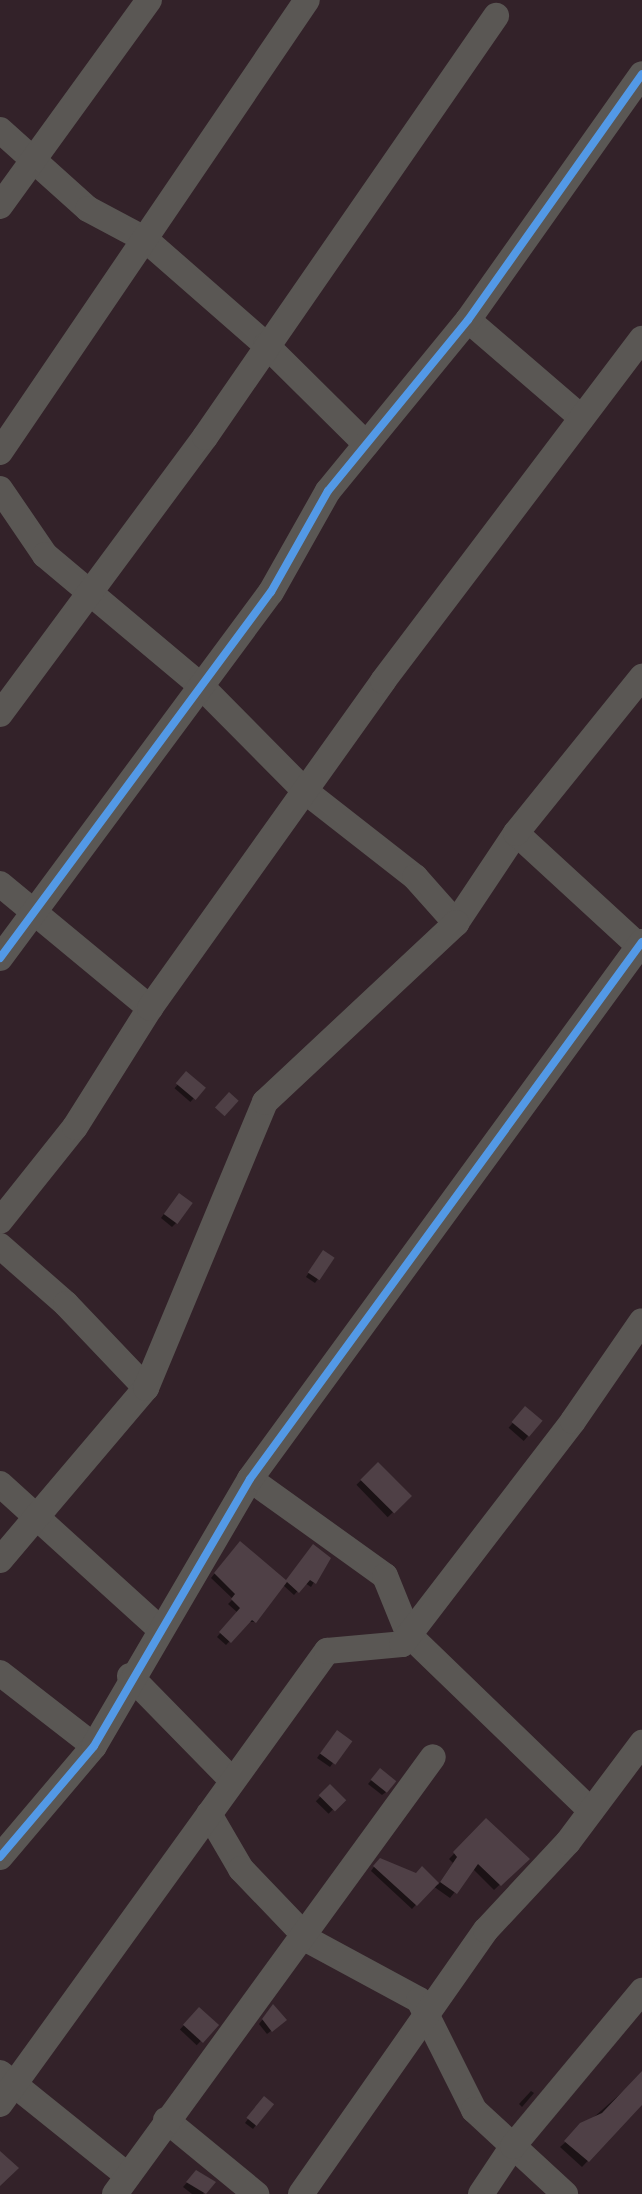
<!DOCTYPE html>
<style>
body{margin:0}
#map{position:relative;width:642px;height:2194px;overflow:hidden;background:#332229;font-family:Literata,serif}
div>[style]{position:absolute}
.shadow>*{inset:0;background:#0007;transform-origin:0 0}
.building>*{inset:0;background:#4f4046;transform-origin:0 0}
.minor>*{height:26px;margin:-13px;padding:0 13px;transform-origin:13px;border-radius:13px;background:#5a5754}
.cycleway>*{height:8px;margin:-4px;padding:0 4px;transform-origin:4px;border-radius:4px;background:#5399e6}
span{translate:-50% -50%;white-space:nowrap;text-align:center;line-height:1.15;-webkit-text-stroke:6px #3a1b28;paint-order:stroke}
</style>
<div id="map">
<div class="shadow">
<div style="left:187px;top:1074px;width:21px;height:19px;rotate:41deg"></div>
<div style="clip-path:polygon(175px 1199px,176px 1223px,172px 1227px,161px 1218px)"></div>
<div style="clip-path:polygon(319px 1257px,332px 1259px,315px 1283px,306px 1277px)"></div>
<div style="left:525px;top:1409px;width:20px;height:25px;rotate:41deg"></div>
<div style="left:378px;top:1464px;width:45px;height:30px;rotate:46deg"></div>
<div style="clip-path:polygon(236px 1547px,286px 1582px,329px 1558px,311px 1587px,305px 1583px,294px 1595px,283px 1585px,254px 1622px,248px 1622px,226px 1645px,217px 1637px,238px 1613px,228px 1604px,233px 1599px,211px 1578px)"></div>
<div style="clip-path:polygon(333px 1736px,349px 1741px,330px 1767px,317px 1758px)"></div>
<div style="clip-path:polygon(380px 1770px,386px 1792px,382px 1795px,368px 1784px)"></div>
<div style="left:330px;top:1787px;width:18px;height:20px;rotate:45deg"></div>
<div style="clip-path:polygon(487px 1820px,527px 1859px,494px 1890px,473px 1869px,450px 1898px,433px 1886px,412px 1909px,371px 1871px,376px 1864px,416px 1876px,422px 1869px,438px 1885px,453px 1863px,449px 1859px)"></div>
<div style="left:199px;top:2009px;width:23px;height:28px;rotate:43deg"></div>
<div style="clip-path:polygon(270px 2010px,280px 2024px,267px 2034px,259px 2024px)"></div>
<div style="clip-path:polygon(636px 2080px,642px 2085px,642px 2103px,582px 2167px,560px 2147px)"></div>
<div style="clip-path:polygon(531px 2091px,534px 2093px,522px 2107px,519px 2104px)"></div>
<div style="clip-path:polygon(260px 2103px,272px 2104px,253px 2129px,245px 2123px)"></div>
<div style="clip-path:polygon(192px 2177px,213px 2182px,203px 2194px,192px 2194px,183px 2187px)"></div>
</div>
<div class="building">
<div style="left:186px;top:1071px;width:26px;height:16px;rotate:40deg"></div>
<div style="left:229px;top:1092px;width:13px;height:21px;rotate:42deg"></div>
<div style="left:179px;top:1193px;width:17px;height:26px;rotate:36deg"></div>
<div style="left:323px;top:1250px;width:14px;height:27px;rotate:34deg"></div>
<div style="left:525px;top:1406px;width:23px;height:21px;rotate:40deg"></div>
<div style="left:378px;top:1462px;width:48px;height:25px;rotate:45deg"></div>
<div style="clip-path:polygon(240px 1541px,286px 1580px,313px 1544px,331px 1558px,316px 1584px,310px 1580px,299px 1593px,287px 1582px,256px 1623px,252px 1620px,231px 1643px,219px 1632px,240px 1608px,231px 1599px,235px 1594px,214px 1573px)"></div>
<div style="left:337px;top:1730px;width:19px;height:29px;rotate:36deg"></div>
<div style="left:380px;top:1768px;width:21px;height:15px;rotate:39deg"></div>
<div style="left:330px;top:1784px;width:23px;height:16px;rotate:45deg"></div>
<div style="clip-path:polygon(486px 1818px,530px 1859px,501px 1886px,478px 1864px,457px 1894px,440px 1882px,457px 1857px,453px 1852px)"></div>
<div style="clip-path:polygon(380px 1858px,416px 1873px,422px 1866px,439px 1883px,417px 1906px,373px 1866px)"></div>
<div style="clip-path:polygon(273px 2004px,287px 2020px,272px 2032px,262px 2019px)"></div>
<div style="left:199px;top:2007px;width:27px;height:24px;rotate:42deg"></div>
<div style="clip-path:polygon(642px 2071px,642px 2105px,589px 2162px,564px 2141px,580px 2123px,602px 2113px)"></div>
<div style="left:264px;top:2096px;width:13px;height:28px;rotate:39deg"></div>
<div style="clip-path:polygon(0 2151px,19px 2168px,0 2186px)"></div>
<div style="clip-path:polygon(196px 2170px,216px 2182px,206px 2194px,186px 2182px)"></div>
</div>
<div class="minor">
<div style="left:0;top:130px;width:118px;rotate:41.9deg"></div>
<div style="left:88px;top:209px;width:66px;rotate:28.1deg"></div>
<div style="left:146px;top:240px;width:159px;rotate:41.2deg"></div>
<div style="left:266px;top:345px;width:141px;rotate:44.7deg"></div>
<div style="left:0;top:206px;width:254px;rotate:-54.1deg"></div>
<div style="left:468px;top:320px;width:150px;rotate:40.7deg"></div>
<div style="left:0;top:452px;width:546px;rotate:-55.82deg"></div>
<div style="left:0;top:489px;width:80px;rotate:55.7deg"></div>
<div style="left:45px;top:555px;width:204px;rotate:40deg"></div>
<div style="left:201px;top:686px;width:148px;rotate:45.3deg"></div>
<div style="left:305px;top:791px;width:140px;rotate:38deg"></div>
<div style="left:415px;top:877px;width:62px;rotate:48.3deg"></div>
<div style="left:456px;top:923px;width:108px;rotate:-56.3deg"></div>
<div style="left:516px;top:833px;width:171px;rotate:42.6deg"></div>
<div style="left:0;top:714px;width:345px;rotate:-53.5deg"></div>
<div style="left:205px;top:437px;width:512px;rotate:-55.35deg"></div>
<div style="left:516px;top:833px;width:201px;rotate:-51.1deg"></div>
<div style="left:0;top:884px;width:195px;rotate:39.6deg"></div>
<div style="left:0;top:958px;width:455px;rotate:-53.5deg"></div>
<div style="left:271px;top:592px;width:116px;rotate:-60.6deg"></div>
<div style="left:328px;top:491px;width:221px;rotate:-50.7deg"></div>
<div style="left:468px;top:320px;width:301px;rotate:-54.7deg"></div>
<div style="left:0;top:1221px;width:120px;rotate:-51.4deg"></div>
<div style="left:75px;top:1127px;width:141px;rotate:-57.8deg"></div>
<div style="left:150px;top:1008px;width:402px;rotate:-54.5deg"></div>
<div style="left:383px;top:681px;width:429px;rotate:-52.9deg"></div>
<div style="left:0;top:1246px;width:88px;rotate:41.3deg"></div>
<div style="left:66px;top:1304px;width:116px;rotate:46.4deg"></div>
<div style="left:250px;top:1479px;width:166px;rotate:35.7deg"></div>
<div style="left:385px;top:1576px;width:64px;rotate:67.9deg"></div>
<div style="left:409px;top:1635px;width:253px;rotate:44deg"></div>
<div style="left:0;top:1484px;width:215px;rotate:42.2deg"></div>
<div style="left:0;top:1560px;width:226px;rotate:-49.7deg"></div>
<div style="left:146px;top:1388px;width:310px;rotate:-67.4deg"></div>
<div style="left:265px;top:1102px;width:262px;rotate:-43.1deg"></div>
<div style="left:0;top:1673px;width:119px;rotate:37.8deg"></div>
<div style="left:130px;top:1676px;width:144px;rotate:45.6deg"></div>
<div style="left:209px;top:1814px;width:64px;rotate:59.8deg"></div>
<div style="left:241px;top:1869px;width:100px;rotate:46.2deg"></div>
<div style="left:310px;top:1941px;width:124px;rotate:28.4deg"></div>
<div style="left:419px;top:2000px;width:123px;rotate:63.4deg"></div>
<div style="left:474px;top:2110px;width:124px;rotate:42.7deg"></div>
<div style="left:0;top:1857px;width:145px;rotate:-49.7deg"></div>
<div style="left:94px;top:1746px;width:309px;rotate:-59.7deg"></div>
<div style="left:250px;top:1479px;width:665px;rotate:-53.87deg"></div>
<div style="left:0;top:2073px;width:163px;rotate:38.8deg"></div>
<div style="left:0;top:2104px;width:559px;rotate:-54.18deg"></div>
<div style="left:327px;top:1651px;width:75px;rotate:-5.3deg"></div>
<div style="left:402px;top:1644px;width:281px;rotate:-52.5deg"></div>
<div style="left:573px;top:1421px;width:121px;rotate:-55.4deg"></div>
<div style="left:166px;top:2120px;width:117px;rotate:39.4deg"></div>
<div style="left:115px;top:2194px;width:540px;rotate:-53.96deg"></div>
<div style="left:301px;top:2194px;width:322px;rotate:-55deg"></div>
<div style="left:486px;top:1930px;width:120px;rotate:-47deg"></div>
<div style="left:568px;top:1842px;width:124px;rotate:-53.2deg"></div>
<div style="left:481px;top:2194px;width:58px;rotate:-56.3deg"></div>
<div style="left:513px;top:2146px;width:202px;rotate:-50.2deg"></div>
</div>
<div class="cycleway">
<div style="left:0;top:958px;width:455px;rotate:-53.5deg"></div>
<div style="left:271px;top:592px;width:116px;rotate:-60.6deg"></div>
<div style="left:328px;top:491px;width:221px;rotate:-50.7deg"></div>
<div style="left:468px;top:320px;width:301px;rotate:-54.7deg"></div>
<div style="left:0;top:1857px;width:145px;rotate:-49.7deg"></div>
<div style="left:94px;top:1746px;width:309px;rotate:-59.7deg"></div>
<div style="left:250px;top:1479px;width:665px;rotate:-53.87deg"></div>
</div>
</div>
